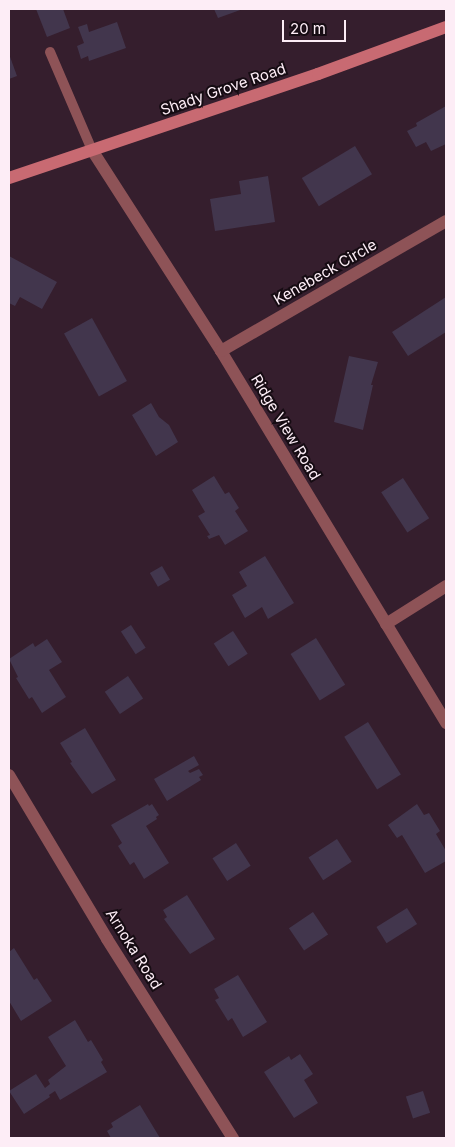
<!DOCTYPE html>
<style>
body{margin:0}
#map{position:relative;width:455px;height:1147px;overflow:hidden;background:#351e2d;font-family:Inter,sans-serif}
div>[style]{position:absolute}
.building>*{inset:0;background:#42364d;transform-origin:0 0}
.service>*{height:10px;margin:-5px;padding:0 5px;transform-origin:5px;border-radius:5px;background:#8e5357}
.minor>*{height:12px;margin:-6px;padding:0 6px;transform-origin:6px;border-radius:6px;background:#8e5357}
.secondary>*{height:12px;margin:-6px;padding:0 6px;transform-origin:6px;border-radius:6px;background:#c86a72}
span{translate:-50% -50%;white-space:nowrap;text-align:center;line-height:1.15;-webkit-text-stroke:4px #160c13;paint-order:stroke}
.street-label{font-size:15px;color:#fdedf6}
.frame{position:absolute;inset:0;border:10px solid #fdedf6;pointer-events:none}
.scale{position:absolute;left:282px;top:20px;width:64px;height:22px;box-sizing:border-box;border:2px solid #fdedf6;border-top:0;padding-left:6px;font-size:15px;line-height:18px;white-space:nowrap;color:#fdedf6;-webkit-text-stroke:4px #160c13;paint-order:stroke}
</style>
<div id="map">
<div class="building">
<div style="clip-path:polygon(36px 9px,63px 9px,70px 28px,47px 37px)"></div>
<div style="clip-path:polygon(214px 9px,243px 9px,218px 18px)"></div>
<div style="clip-path:polygon(117px 22px,126px 48px,89px 61px,88px 56px,81px 59px,77px 46px,84px 43px,78px 27px,87px 24px,89px 32px)"></div>
<div style="clip-path:polygon(9px 54px,17px 76px,9px 79px)"></div>
<div style="clip-path:polygon(446px 106px,446px 144px,431px 151px,426px 142px,416px 147px,407px 131px,417px 126px,416px 123px)"></div>
<div style="left:355px;top:146px;width:33px;height:62px;rotate:59deg"></div>
<div style="clip-path:polygon(268px 176px,275px 222px,215px 231px,210px 199px,241px 194px,239px 181px)"></div>
<div style="clip-path:polygon(9px 256px,57px 282px,42px 309px,20px 297px,15px 306px,9px 303px)"></div>
<div style="clip-path:polygon(446px 297px,446px 332px,408px 356px,392px 332px)"></div>
<div style="left:92px;top:318px;width:72px;height:32px;rotate:61deg"></div>
<div style="clip-path:polygon(349px 356px,378px 362px,371px 385px,373px 385px,363px 430px,334px 422px)"></div>
<div style="clip-path:polygon(151px 403px,159px 417px,169px 425px,178px 442px,156px 456px,132px 415px)"></div>
<div style="clip-path:polygon(214px 476px,225px 494px,229px 492px,239px 508px,235px 511px,248px 531px,225px 545px,219px 535px,209px 539px,207px 536px,210px 535px,198px 516px,205px 512px,192px 490px)"></div>
<div style="left:403px;top:478px;width:48px;height:26px;rotate:57deg"></div>
<div style="clip-path:polygon(265px 556px,294px 603px,268px 619px,262px 607px,245px 618px,232px 595px,247px 586px,239px 572px)"></div>
<div style="left:162px;top:566px;width:16px;height:14px;rotate:60deg"></div>
<div style="left:131px;top:625px;width:27px;height:12px;rotate:57deg"></div>
<div style="left:233px;top:631px;width:27px;height:23px;rotate:57deg"></div>
<div style="left:316px;top:638px;width:55px;height:30px;rotate:58deg"></div>
<div style="clip-path:polygon(47px 639px,62px 662px,49px 670px,66px 697px,42px 713px,32px 697px,29px 699px,16px 678px,18px 677px,9px 659px,33px 643px,35px 647px)"></div>
<div style="left:128px;top:676px;width:27px;height:28px;rotate:56deg"></div>
<div style="left:368px;top:722px;width:62px;height:28px;rotate:58deg"></div>
<div style="clip-path:polygon(85px 728px,116px 780px,92px 794px,70px 763px,72px 762px,60px 743px)"></div>
<div style="clip-path:polygon(194px 756px,199px 765px,188px 771px,190px 773px,199px 769px,203px 775px,199px 777px,201px 780px,167px 801px,154px 779px)"></div>
<div style="clip-path:polygon(148px 804px,149px 806px,152px 804px,159px 815px,156px 817px,157px 819px,146px 826px,169px 863px,144px 879px,134px 862px,130px 865px,118px 846px,122px 843px,111px 825px)"></div>
<div style="clip-path:polygon(417px 804px,424px 815px,429px 813px,440px 831px,436px 834px,446px 851px,446px 861px,425px 873px,402px 835px,397px 838px,388px 825px)"></div>
<div style="left:337px;top:839px;width:27px;height:34px;rotate:57deg"></div>
<div style="left:236px;top:843px;width:27px;height:28px;rotate:57deg"></div>
<div style="clip-path:polygon(187px 895px,215px 939px,190px 954px,164px 919px,167px 917px,163px 910px)"></div>
<div style="left:407px;top:908px;width:19px;height:36px;rotate:58deg"></div>
<div style="left:313px;top:912px;width:27px;height:29px;rotate:56deg"></div>
<div style="clip-path:polygon(14px 948px,34px 980px,37px 978px,52px 1001px,21px 1021px,9px 1001px,9px 952px)"></div>
<div style="clip-path:polygon(238px 975px,267px 1022px,243px 1037px,232px 1018px,228px 1021px,215px 1000px,219px 998px,214px 989px)"></div>
<div style="clip-path:polygon(75px 1020px,88px 1042px,91px 1040px,103px 1060px,101px 1062px,107px 1072px,60px 1100px,55px 1091px,49px 1095px,50px 1097px,24px 1114px,9px 1091px,36px 1074px,45px 1088px,50px 1084px,48px 1080px,66px 1066px,48px 1037px)"></div>
<div style="clip-path:polygon(300px 1054px,313px 1074px,304px 1080px,318px 1103px,294px 1118px,264px 1072px,289px 1056px,291px 1060px)"></div>
<div style="left:423px;top:1091px;width:23px;height:18px;rotate:72deg"></div>
<div style="clip-path:polygon(140px 1105px,160px 1138px,111px 1138px,107px 1131px,113px 1127px,111px 1123px)"></div>
</div>
<div class="service">
<div style="left:50px;top:52px;width:107px;rotate:66.8deg"></div>
</div>
<div class="minor">
<div style="left:92px;top:150px;width:239px;rotate:57.3deg"></div>
<div style="left:221px;top:351px;width:435px;rotate:58.8deg"></div>
<div style="left:221px;top:351px;width:260px;rotate:-30deg"></div>
<div style="left:386px;top:624px;width:71px;rotate:-32.3deg"></div>
<div style="left:9px;top:775px;width:191px;rotate:59.1deg"></div>
<div style="left:107px;top:939px;width:236px;rotate:57.7deg"></div>
</div>
<div class="secondary">
<div style="left:9px;top:178px;width:326px;rotate:-18.6deg"></div>
<div style="left:318px;top:74px;width:136px;rotate:-20.2deg"></div>
</div>
<div class="street-label">
<span style="left:223px;top:89px;rotate:-19deg">Shady Grove Road</span>
<span style="left:325px;top:272px;rotate:-30deg">Kenebeck Circle</span>
<span style="left:286px;top:427px;rotate:59deg">Ridge View Road</span>
<span style="left:134px;top:949px;rotate:58deg">Arnoka Road</span>
</div>
<div class="frame"></div>
<div class="scale">20 m</div>
</div>
